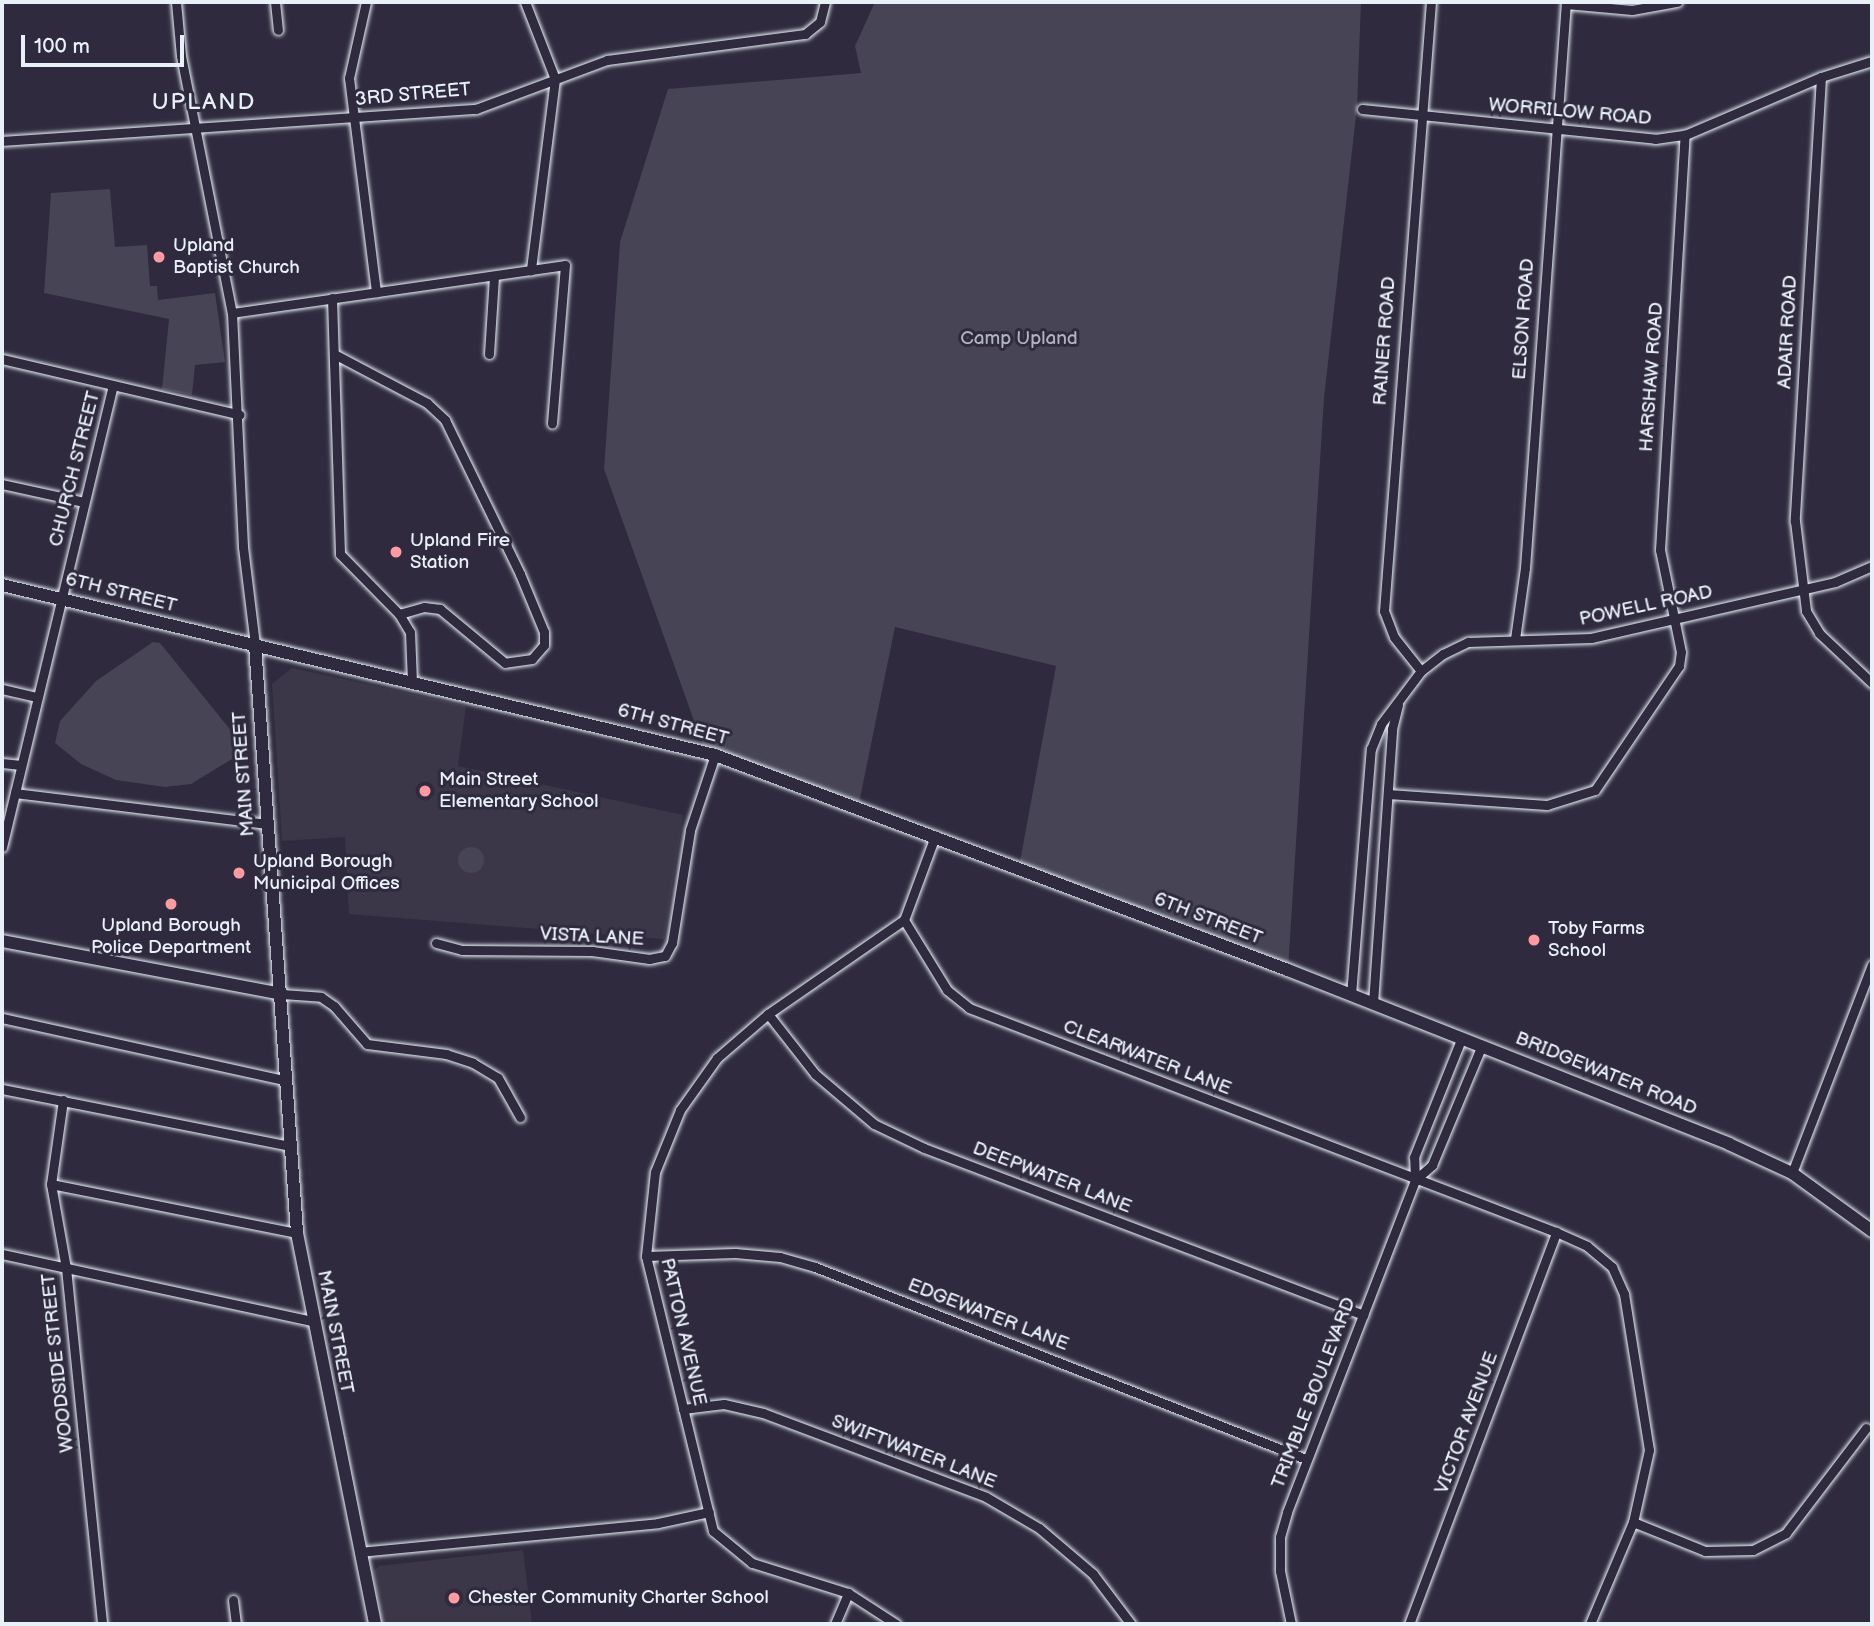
<!DOCTYPE html>
<style>
body{margin:0}
#map{position:relative;width:1874px;height:1626px;overflow:hidden;background:#2f2a3d;font-family:"Balsamiq Sans",sans-serif}
div>[style]{position:absolute}
.built>*{inset:0;background:#3b3749}
.green>*{inset:0;background:#464455}
.round{border-radius:50%}
.roads{filter:drop-shadow(0 0 2px #e8f1f8) drop-shadow(0 0 2px #e8f1f8)}
.street>*{height:9px;margin:-4.5px;padding:0 4.5px;transform-origin:4.5px;border-radius:4.5px;background:#2f2a3d}
.secondary>*{height:12px;margin:-6px;padding:0 6px;transform-origin:6px;border-radius:6px;background:#2f2a3d}
.dots>*{width:19px;height:19px;translate:-50% -50%;box-sizing:border-box;border:4px solid #2f2a3d;border-radius:50%}
span{translate:-50% -50%;white-space:nowrap;text-align:center;line-height:1.15;-webkit-text-stroke:6px #2f2a3d;paint-order:stroke}
.street-label{font-size:19px;color:#e8f1f8}
.poi-label{font-size:19px;color:#e8f1f8}
.left{translate:0 -50%;text-align:left}
.park-label{font-size:19px;color:#afb4bf}
.quarter-label{font-size:23px;color:#e8f1f8;letter-spacing:2px}
.frame{position:absolute;inset:0;border:4px solid #e8f1f8;pointer-events:none}
.scale{position:absolute;left:21px;top:35px;width:163px;height:32px;box-sizing:border-box;border:4px solid #e8f1f8;border-top:0;padding-left:9px;font-size:21px;line-height:24px;white-space:nowrap;color:#e8f1f8;-webkit-text-stroke:5px #2f2a3d;paint-order:stroke}
</style>
<div id="map">
<div class="built">
<div style="clip-path:polygon(292px 668px,466px 706px,458px 766px,683px 815px,664px 939px,349px 914px,345px 837px,282px 841px,272px 684px)"></div>
<div style="clip-path:polygon(523px 1550px,532px 1624px,383px 1624px,373px 1571px,379px 1566px)"></div>
</div>
<div class="green">
<div style="clip-path:polygon(875px 2px,1361px 2px,1357px 107px,1324px 398px,1288px 970px,1019px 867px,1056px 666px,895px 627px,858px 808px,703px 746px,604px 469px,620px 242px,668px 89px,861px 73px,855px 46px)"></div>
<div style="clip-path:polygon(110px 189px,115px 247px,147px 245px,150px 286px,157px 286px,158px 300px,215px 293px,225px 362px,195px 365px,192px 395px,162px 389px,169px 319px,44px 293px,51px 193px)"></div>
<div style="clip-path:polygon(153px 642px,160px 643px,233px 733px,232px 759px,191px 784px,165px 787px,116px 780px,81px 764px,55px 743px,60px 721px,96px 681px)"></div>
<div class="round" style="left:458px;top:847px;width:26px;height:26px"></div>
</div>
<div class="roads">
<div class="street">
<div style="left:176px;top:2px;width:54px;rotate:84.7deg"></div>
<div style="left:181px;top:56px;width:262px;rotate:78.8deg"></div>
<div style="left:232px;top:313px;width:234px;rotate:87.3deg"></div>
<div style="left:243px;top:547px;width:99px;rotate:83deg"></div>
<div style="left:275px;top:2px;width:28px;rotate:84deg"></div>
<div style="left:366px;top:2px;width:78px;rotate:102.6deg"></div>
<div style="left:349px;top:78px;width:216px;rotate:82.8deg"></div>
<div style="left:525px;top:2px;width:83px;rotate:68.7deg"></div>
<div style="left:555px;top:79px;width:193px;rotate:97.2deg"></div>
<div style="left:1566px;top:4px;width:66px;rotate:5.2deg"></div>
<div style="left:1632px;top:10px;width:46px;rotate:-10.1deg"></div>
<div style="left:1821px;top:77px;width:445px;rotate:93.4deg"></div>
<div style="left:1795px;top:521px;width:91px;rotate:83deg"></div>
<div style="left:1806px;top:611px;width:26px;rotate:59deg"></div>
<div style="left:1819px;top:633px;width:73px;rotate:43.3deg"></div>
<div style="left:1362px;top:109px;width:295px;rotate:5.8deg"></div>
<div style="left:1655px;top:139px;width:30px;rotate:-8deg"></div>
<div style="left:1685px;top:135px;width:148px;rotate:-23.1deg"></div>
<div style="left:1821px;top:77px;width:53px;rotate:-17.4deg"></div>
<div style="left:2px;top:141px;width:475px;rotate:-3.9deg"></div>
<div style="left:476px;top:109px;width:140px;rotate:-20.5deg"></div>
<div style="left:607px;top:60px;width:200px;rotate:-7.5deg"></div>
<div style="left:805px;top:34px;width:19px;rotate:-39deg"></div>
<div style="left:820px;top:22px;width:21px;rotate:-76deg"></div>
<div style="left:332px;top:298px;width:256px;rotate:88.2deg"></div>
<div style="left:340px;top:554px;width:84px;rotate:45.5deg"></div>
<div style="left:399px;top:614px;width:21px;rotate:59deg"></div>
<div style="left:410px;top:632px;width:50px;rotate:87.7deg"></div>
<div style="left:232px;top:313px;width:336px;rotate:-8.2deg"></div>
<div style="left:565px;top:265px;width:159px;rotate:94.7deg"></div>
<div style="left:489px;top:354px;width:78px;rotate:-86.3deg"></div>
<div style="left:336px;top:355px;width:103px;rotate:27.8deg"></div>
<div style="left:427px;top:403px;width:25px;rotate:43deg"></div>
<div style="left:445px;top:420px;width:171px;rotate:64deg"></div>
<div style="left:520px;top:574px;width:63px;rotate:67.5deg"></div>
<div style="left:544px;top:632px;width:13px;rotate:90deg"></div>
<div style="left:544px;top:645px;width:18px;rotate:131deg"></div>
<div style="left:532px;top:659px;width:27px;rotate:172deg"></div>
<div style="left:505px;top:663px;width:85px;rotate:-140.3deg"></div>
<div style="left:440px;top:609px;width:16px;rotate:-173deg"></div>
<div style="left:424px;top:607px;width:26px;rotate:164deg"></div>
<div style="left:2px;top:359px;width:244px;rotate:13.2deg"></div>
<div style="left:2px;top:484px;width:84px;rotate:12.4deg"></div>
<div style="left:1515px;top:639px;width:72px;rotate:-82deg"></div>
<div style="left:1525px;top:568px;width:567px;rotate:-85.86deg"></div>
<div style="left:1421px;top:671px;width:43px;rotate:-128.5deg"></div>
<div style="left:1394px;top:637px;width:28px;rotate:-111deg"></div>
<div style="left:1384px;top:611px;width:611px;rotate:-85.59deg"></div>
<div style="left:2px;top:689px;width:36px;rotate:13deg"></div>
<div style="left:2px;top:763px;width:19px;rotate:6deg"></div>
<div style="left:15px;top:793px;width:254px;rotate:7deg"></div>
<div style="left:1388px;top:794px;width:159px;rotate:4deg"></div>
<div style="left:1547px;top:805px;width:50px;rotate:-17.4deg"></div>
<div style="left:1595px;top:790px;width:150px;rotate:-55.9deg"></div>
<div style="left:1679px;top:666px;width:14px;rotate:-82deg"></div>
<div style="left:1681px;top:652px;width:104px;rotate:-101.6deg"></div>
<div style="left:1660px;top:550px;width:416px;rotate:-86.6deg"></div>
<div style="left:2px;top:847px;width:474px;rotate:-76.5deg"></div>
<div style="left:904px;top:920px;width:82px;rotate:58.4deg"></div>
<div style="left:947px;top:990px;width:28px;rotate:39deg"></div>
<div style="left:969px;top:1008px;width:628px;rotate:20.89deg"></div>
<div style="left:1556px;top:1232px;width:34px;rotate:24deg"></div>
<div style="left:1587px;top:1246px;width:33px;rotate:40deg"></div>
<div style="left:1612px;top:1267px;width:30px;rotate:66deg"></div>
<div style="left:1624px;top:1294px;width:158px;rotate:80.9deg"></div>
<div style="left:1649px;top:1450px;width:74px;rotate:102.5deg"></div>
<div style="left:1633px;top:1522px;width:111px;rotate:112.9deg"></div>
<div style="left:436px;top:943px;width:27px;rotate:15deg"></div>
<div style="left:462px;top:950px;width:130px;rotate:0.4deg"></div>
<div style="left:592px;top:951px;width:58px;rotate:8deg"></div>
<div style="left:649px;top:959px;width:16px;rotate:-11deg"></div>
<div style="left:665px;top:956px;width:15px;rotate:-62deg"></div>
<div style="left:672px;top:943px;width:114px;rotate:-80.9deg"></div>
<div style="left:690px;top:830px;width:79px;rotate:-71.6deg"></div>
<div style="left:282px;top:994px;width:39px;rotate:4deg"></div>
<div style="left:321px;top:997px;width:16px;rotate:35deg"></div>
<div style="left:334px;top:1006px;width:50px;rotate:49deg"></div>
<div style="left:367px;top:1044px;width:80px;rotate:7.2deg"></div>
<div style="left:446px;top:1054px;width:28px;rotate:18deg"></div>
<div style="left:473px;top:1063px;width:29px;rotate:31deg"></div>
<div style="left:498px;top:1078px;width:45px;rotate:60.6deg"></div>
<div style="left:1351px;top:995px;width:247px;rotate:-85.4deg"></div>
<div style="left:1371px;top:749px;width:27px;rotate:-68deg"></div>
<div style="left:1381px;top:724px;width:66px;rotate:-53deg"></div>
<div style="left:1421px;top:671px;width:28px;rotate:-38deg"></div>
<div style="left:1443px;top:654px;width:28px;rotate:-26deg"></div>
<div style="left:1468px;top:642px;width:123px;rotate:-1.9deg"></div>
<div style="left:1591px;top:638px;width:250px;rotate:-12.9deg"></div>
<div style="left:1835px;top:582px;width:40px;rotate:-23.4deg"></div>
<div style="left:1373px;top:1003px;width:275px;rotate:-86deg"></div>
<div style="left:1392px;top:729px;width:25px;rotate:-76deg"></div>
<div style="left:768px;top:1014px;width:76px;rotate:51.9deg"></div>
<div style="left:815px;top:1074px;width:77px;rotate:40.3deg"></div>
<div style="left:874px;top:1124px;width:55px;rotate:25.6deg"></div>
<div style="left:924px;top:1148px;width:470px;rotate:20.8deg"></div>
<div style="left:2px;top:1018px;width:290px;rotate:12.4deg"></div>
<div style="left:2px;top:1089px;width:293px;rotate:11.2deg"></div>
<div style="left:63px;top:1100px;width:85px;rotate:98.1deg"></div>
<div style="left:51px;top:1184px;width:85px;rotate:79.9deg"></div>
<div style="left:66px;top:1268px;width:358px;rotate:84.2deg"></div>
<div style="left:1792px;top:1173px;width:223px;rotate:-69deg"></div>
<div style="left:1415px;top:1180px;width:23px;rotate:-41deg"></div>
<div style="left:1432px;top:1165px;width:130px;rotate:-67.4deg"></div>
<div style="left:51px;top:1184px;width:251px;rotate:11.3deg"></div>
<div style="left:2px;top:1254px;width:317px;rotate:12.2deg"></div>
<div style="left:646px;top:1256px;width:89px;rotate:-1.9deg"></div>
<div style="left:735px;top:1253px;width:45px;rotate:5.1deg"></div>
<div style="left:780px;top:1257px;width:36px;rotate:16deg"></div>
<div style="left:815px;top:1267px;width:527px;rotate:21.36deg"></div>
<div style="left:683px;top:1409px;width:41px;rotate:-7deg"></div>
<div style="left:724px;top:1404px;width:40px;rotate:13deg"></div>
<div style="left:763px;top:1413px;width:238px;rotate:20.6deg"></div>
<div style="left:986px;top:1497px;width:61px;rotate:30.3deg"></div>
<div style="left:1039px;top:1528px;width:71px;rotate:40.4deg"></div>
<div style="left:1093px;top:1574px;width:63px;rotate:52.8deg"></div>
<div style="left:1633px;top:1522px;width:78px;rotate:21.9deg"></div>
<div style="left:1705px;top:1551px;width:48px;rotate:-1.2deg"></div>
<div style="left:1753px;top:1550px;width:37px;rotate:-27deg"></div>
<div style="left:1786px;top:1533px;width:132px;rotate:-52.7deg"></div>
<div style="left:359px;top:1552px;width:300px;rotate:-5.5deg"></div>
<div style="left:658px;top:1523px;width:52px;rotate:-12.2deg"></div>
<div style="left:233px;top:1600px;width:24px;rotate:83deg"></div>
<div style="left:835px;top:1624px;width:34px;rotate:-67deg"></div>
<div style="left:896px;top:1624px;width:57px;rotate:-147.1deg"></div>
<div style="left:848px;top:1593px;width:101px;rotate:-162.6deg"></div>
<div style="left:752px;top:1563px;width:50px;rotate:-140.6deg"></div>
<div style="left:713px;top:1531px;width:283px;rotate:-103.7deg"></div>
<div style="left:646px;top:1256px;width:84px;rotate:-83.9deg"></div>
<div style="left:655px;top:1172px;width:67px;rotate:-68deg"></div>
<div style="left:680px;top:1110px;width:64px;rotate:-54.6deg"></div>
<div style="left:717px;top:1058px;width:67px;rotate:-40.8deg"></div>
<div style="left:768px;top:1014px;width:165px;rotate:-34.7deg"></div>
<div style="left:904px;top:920px;width:90px;rotate:-69.7deg"></div>
<div style="left:1291px;top:1624px;width:54px;rotate:-101.7deg"></div>
<div style="left:1280px;top:1571px;width:34px;rotate:-90deg"></div>
<div style="left:1280px;top:1537px;width:26px;rotate:-74deg"></div>
<div style="left:1287px;top:1512px;width:356px;rotate:-68.9deg"></div>
<div style="left:1415px;top:1180px;width:23px;rotate:-92deg"></div>
<div style="left:1414px;top:1157px;width:129px;rotate:-68.2deg"></div>
<div style="left:1409px;top:1624px;width:419px;rotate:-69.4deg"></div>
</div>
<div class="secondary">
<div style="left:2px;top:585px;width:733px;rotate:13.41deg"></div>
<div style="left:715px;top:755px;width:612px;rotate:20.57deg"></div>
<div style="left:1288px;top:970px;width:474px;rotate:21.5deg"></div>
<div style="left:1729px;top:1144px;width:69px;rotate:24.7deg"></div>
<div style="left:1792px;top:1173px;width:99px;rotate:35.9deg"></div>
<div style="left:255px;top:645px;width:589px;rotate:85.91deg"></div>
<div style="left:297px;top:1233px;width:399px;rotate:78.7deg"></div>
<div style="left:2px;top:941px;width:285px;rotate:10.7deg"></div>
</div>
</div>
<div class="dots">
<div style="left:159px;top:257px;background:#ff9aa2"></div>
<div style="left:396px;top:552px;background:#ff9aa2"></div>
<div style="left:425px;top:791px;background:#ff9aa2"></div>
<div style="left:239px;top:873px;background:#ff9aa2"></div>
<div style="left:171px;top:904px;background:#ff9aa2"></div>
<div style="left:1534px;top:940px;background:#ff9aa2"></div>
<div style="left:454px;top:1598px;background:#ff9aa2"></div>
</div>
<div class="street-label">
<span style="left:413px;top:95px;rotate:-5deg">3RD STREET</span>
<span style="left:1570px;top:112px;rotate:5deg">WORRILOW ROAD</span>
<span style="left:1524px;top:319px;rotate:-86deg">ELSON ROAD</span>
<span style="left:1788px;top:332px;rotate:-87deg">ADAIR ROAD</span>
<span style="left:1385px;top:341px;rotate:-86deg">RAINER ROAD</span>
<span style="left:1652px;top:377px;rotate:-86deg">HARSHAW ROAD</span>
<span style="left:75px;top:469px;rotate:-76deg">CHURCH STREET</span>
<span style="left:121px;top:593px;rotate:14deg">6TH STREET</span>
<span style="left:1646px;top:606px;rotate:-12deg">POWELL ROAD</span>
<span style="left:673px;top:725px;rotate:15deg">6TH STREET</span>
<span style="left:244px;top:774px;rotate:-94deg">MAIN STREET</span>
<span style="left:1208px;top:919px;rotate:21deg">6TH STREET</span>
<span style="left:592px;top:937px;rotate:3deg">VISTA LANE</span>
<span style="left:1147px;top:1058px;rotate:21deg">CLEARWATER LANE</span>
<span style="left:1606px;top:1074px;rotate:22deg">BRIDGEWATER ROAD</span>
<span style="left:1052px;top:1178px;rotate:21deg">DEEPWATER LANE</span>
<span style="left:988px;top:1315px;rotate:21deg">EDGEWATER LANE</span>
<span style="left:335px;top:1332px;rotate:79deg">MAIN STREET</span>
<span style="left:683px;top:1332px;rotate:77deg">PATTON AVENUE</span>
<span style="left:58px;top:1363px;rotate:-96deg">WOODSIDE STREET</span>
<span style="left:1314px;top:1393px;rotate:-69deg">TRIMBLE BOULEVARD</span>
<span style="left:1467px;top:1423px;rotate:-70deg">VICTOR AVENUE</span>
<span style="left:914px;top:1452px;rotate:21deg">SWIFTWATER LANE</span>
</div>
<div class="poi-label">
<span class="left" style="left:173px;top:257px">Upland<br>Baptist Church</span>
<span class="left" style="left:410px;top:552px">Upland Fire<br>Station</span>
<span class="left" style="left:439px;top:791px">Main Street<br>Elementary School</span>
<span class="left" style="left:253px;top:873px">Upland Borough<br>Municipal Offices</span>
<span style="left:171px;top:937px">Upland Borough<br>Police Department</span>
<span class="left" style="left:1548px;top:940px">Toby Farms<br>School</span>
<span class="left" style="left:468px;top:1598px">Chester Community Charter School</span>
</div>
<div class="park-label">
<span style="left:1019px;top:339px">Camp Upland</span>
</div>
<div class="quarter-label">
<span style="left:204px;top:102px">UPLAND</span>
</div>
<div class="frame"></div>
<div class="scale">100 m</div>
</div>
